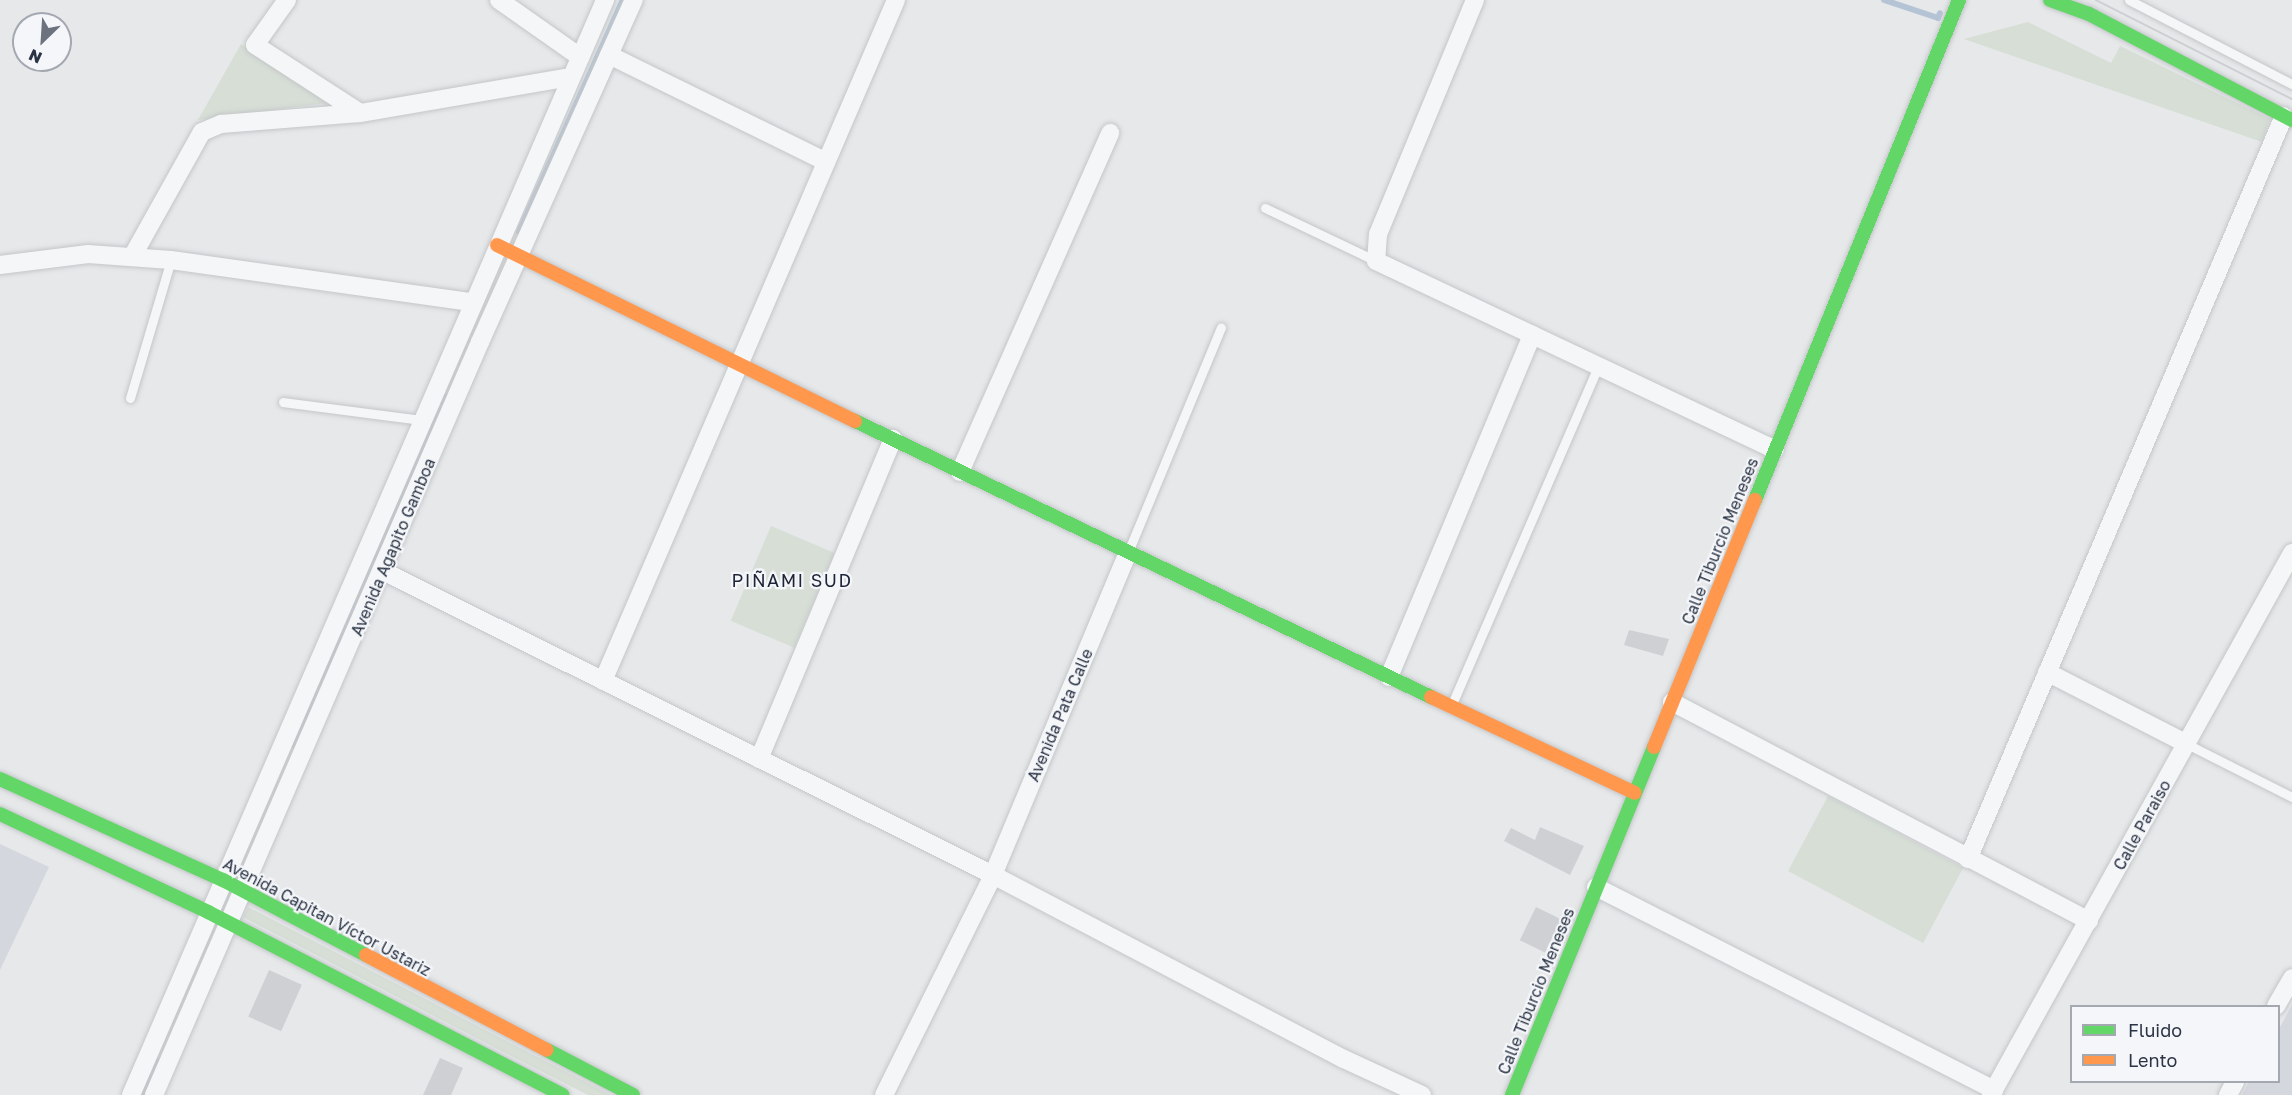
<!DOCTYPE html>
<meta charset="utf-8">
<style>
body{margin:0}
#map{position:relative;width:2292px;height:1095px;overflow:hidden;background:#e6e8ea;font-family:"Golos Text",sans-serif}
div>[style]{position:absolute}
.built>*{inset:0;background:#d4d7dd}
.green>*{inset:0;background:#d6ded6;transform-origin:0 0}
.stream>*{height:6px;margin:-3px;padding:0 3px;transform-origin:3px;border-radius:3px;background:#b4c4d5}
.building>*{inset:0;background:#ced0d3;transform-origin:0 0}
.roads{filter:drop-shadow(0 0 2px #c4c6c8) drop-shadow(0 0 2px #c4c6c8)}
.lane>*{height:9px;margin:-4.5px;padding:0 4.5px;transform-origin:4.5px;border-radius:4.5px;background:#f5f6f7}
.street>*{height:18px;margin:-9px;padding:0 9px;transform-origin:9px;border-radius:9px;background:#f5f6f7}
.fast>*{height:14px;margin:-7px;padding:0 7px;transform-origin:7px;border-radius:7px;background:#63d668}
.slow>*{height:14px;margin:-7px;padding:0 7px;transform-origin:7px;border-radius:7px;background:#ff974d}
.tram>*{height:1.5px;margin:-0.75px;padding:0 0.75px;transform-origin:0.75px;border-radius:0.75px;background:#cecfd2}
span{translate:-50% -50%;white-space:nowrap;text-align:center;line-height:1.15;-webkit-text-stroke:4.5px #f4f6f9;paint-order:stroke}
.street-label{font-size:16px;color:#2b3445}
.neighbourhood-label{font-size:18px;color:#1d2536;letter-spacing:1.5px}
.legend{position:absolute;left:2070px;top:1005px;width:210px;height:78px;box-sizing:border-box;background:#f4f6f9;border:2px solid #a4a8b1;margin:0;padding:8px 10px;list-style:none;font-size:18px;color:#2b3445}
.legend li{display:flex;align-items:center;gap:12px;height:30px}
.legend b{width:30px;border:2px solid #a4a8b1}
.north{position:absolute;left:12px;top:12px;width:60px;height:60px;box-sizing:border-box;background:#f4f6f9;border:2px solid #a4a8b1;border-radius:50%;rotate:205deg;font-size:16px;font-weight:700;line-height:24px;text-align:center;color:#2b3445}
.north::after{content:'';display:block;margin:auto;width:21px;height:27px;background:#6c737f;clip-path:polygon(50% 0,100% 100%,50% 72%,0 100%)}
</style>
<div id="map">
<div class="built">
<div style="clip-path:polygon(0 844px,49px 867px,0 970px)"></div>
<div style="clip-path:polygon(2292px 1005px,2292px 1095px,2242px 1095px,2249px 1082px,2278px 1082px,2279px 1029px)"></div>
</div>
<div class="green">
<div style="clip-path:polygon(2028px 22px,2111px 63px,2120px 46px,2270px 119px,2262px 142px,1964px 39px)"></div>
<div style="clip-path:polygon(241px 44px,327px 103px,198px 120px)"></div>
<div style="left:771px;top:526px;width:69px;height:103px;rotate:23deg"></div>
<div style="left:1828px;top:796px;width:153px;height:85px;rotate:28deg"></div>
<div style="clip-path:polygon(248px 907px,611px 1095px,588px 1095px,513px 1057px,243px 917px)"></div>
</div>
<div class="stream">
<div style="left:1884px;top:0;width:57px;rotate:18.4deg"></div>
<div style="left:1938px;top:18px;width:5px;rotate:-68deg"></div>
<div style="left:519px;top:232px;width:254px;rotate:-65.9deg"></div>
<div style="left:292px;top:745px;width:381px;rotate:-66.1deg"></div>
<div style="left:141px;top:1095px;width:38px;rotate:-67deg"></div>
</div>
<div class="building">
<div style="clip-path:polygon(1629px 630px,1669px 639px,1663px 656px,1624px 645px)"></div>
<div style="clip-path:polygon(1540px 827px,1584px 846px,1570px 875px,1504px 841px,1511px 828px,1535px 840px)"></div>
<div style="left:1536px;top:907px;width:28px;height:37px;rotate:26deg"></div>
<div style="left:269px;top:970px;width:36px;height:51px;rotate:24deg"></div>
<div style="clip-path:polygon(440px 1058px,463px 1068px,451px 1095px,423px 1095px)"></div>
</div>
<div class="roads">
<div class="lane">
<div style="left:2129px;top:0;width:183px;rotate:27.3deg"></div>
<div style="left:1265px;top:208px;width:123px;rotate:25.5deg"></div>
<div style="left:130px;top:398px;width:144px;rotate:-73.5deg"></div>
<div style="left:283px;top:402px;width:139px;rotate:7.4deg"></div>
<div style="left:1128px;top:552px;width:243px;rotate:-67.5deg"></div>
<div style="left:1452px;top:704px;width:368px;rotate:-66.6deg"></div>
<div style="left:2187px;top:744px;width:118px;rotate:26.8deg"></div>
</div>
<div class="street">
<div style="left:287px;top:0;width:55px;rotate:125.4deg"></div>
<div style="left:255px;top:45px;width:125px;rotate:32.9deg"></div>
<div style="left:499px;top:0;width:99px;rotate:35.1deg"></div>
<div style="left:1475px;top:0;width:253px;rotate:112.5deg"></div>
<div style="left:1378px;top:234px;width:27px;rotate:94deg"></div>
<div style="left:1376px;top:261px;width:441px;rotate:25.3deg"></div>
<div style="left:609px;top:55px;width:240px;rotate:26.2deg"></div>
<div style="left:132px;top:257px;width:143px;rotate:-60.8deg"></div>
<div style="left:202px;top:132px;width:21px;rotate:-23deg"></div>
<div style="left:221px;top:124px;width:139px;rotate:-4.5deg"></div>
<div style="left:360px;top:113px;width:214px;rotate:-9.7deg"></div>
<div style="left:0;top:265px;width:89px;rotate:-7.1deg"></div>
<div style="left:88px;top:254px;width:83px;rotate:4.1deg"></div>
<div style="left:171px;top:260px;width:303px;rotate:8deg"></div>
<div style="left:960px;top:472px;width:371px;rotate:-66.1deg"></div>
<div style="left:383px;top:571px;width:682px;rotate:26.49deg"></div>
<div style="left:993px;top:875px;width:396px;rotate:27.7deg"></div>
<div style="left:1344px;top:1059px;width:86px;rotate:24.8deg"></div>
<div style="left:2047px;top:672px;width:157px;rotate:27.2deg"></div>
<div style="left:1389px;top:677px;width:371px;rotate:-67.3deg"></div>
<div style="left:603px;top:681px;width:741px;rotate:-66.72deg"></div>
<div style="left:1672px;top:702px;width:471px;rotate:27.7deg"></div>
<div style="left:759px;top:759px;width:347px;rotate:-67.3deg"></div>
<div style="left:1968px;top:859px;width:807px;rotate:-66.96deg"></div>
<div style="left:1596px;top:887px;width:447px;rotate:27deg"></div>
<div style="left:2276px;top:1006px;width:32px;rotate:-60deg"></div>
<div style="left:131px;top:1095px;width:1193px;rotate:-66.59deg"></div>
<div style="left:154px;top:1095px;width:821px;rotate:-66.59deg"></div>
<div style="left:480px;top:342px;width:375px;rotate:-65.8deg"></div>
<div style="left:884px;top:1095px;width:246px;rotate:-63.6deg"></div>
<div style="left:993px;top:875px;width:348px;rotate:-67.3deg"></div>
<div style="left:1991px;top:1095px;width:620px;rotate:-60.95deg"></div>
<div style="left:2228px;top:1095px;width:15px;rotate:-62deg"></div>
</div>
<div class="fast">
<div style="left:2050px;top:0;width:41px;rotate:19.7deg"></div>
<div style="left:2089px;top:14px;width:229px;rotate:27.6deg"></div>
<div style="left:855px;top:421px;width:639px;rotate:25.6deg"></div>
<div style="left:1755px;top:500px;width:540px;rotate:-67.8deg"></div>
<div style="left:0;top:779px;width:245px;rotate:24.4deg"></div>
<div style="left:223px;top:880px;width:161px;rotate:27.7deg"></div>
<div style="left:0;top:814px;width:230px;rotate:25.2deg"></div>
<div style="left:208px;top:912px;width:399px;rotate:27.3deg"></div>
<div style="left:547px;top:1050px;width:97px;rotate:27.6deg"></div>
<div style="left:1512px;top:1095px;width:376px;rotate:-67.8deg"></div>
</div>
<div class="slow">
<div style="left:497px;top:245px;width:399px;rotate:26.2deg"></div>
<div style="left:1431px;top:697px;width:225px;rotate:25.2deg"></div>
<div style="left:1654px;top:747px;width:267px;rotate:-67.8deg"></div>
<div style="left:366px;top:955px;width:204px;rotate:27.7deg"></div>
</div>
</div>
<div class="tram">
<div style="left:2096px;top:0;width:220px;rotate:26.8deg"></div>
</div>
<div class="street-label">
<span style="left:1720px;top:541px;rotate:-68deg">Calle Tiburcio Meneses</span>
<span style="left:393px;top:547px;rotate:-67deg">Avenida Agapito Gamboa</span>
<span style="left:1060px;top:715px;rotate:-67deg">Avenida Pata Calle</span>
<span style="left:2142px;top:825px;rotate:-61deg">Calle Paraiso</span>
<span style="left:327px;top:917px;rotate:28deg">Avenida Capitan Víctor Ustariz</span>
<span style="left:1536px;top:991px;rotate:-68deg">Calle Tiburcio Meneses</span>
</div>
<div class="neighbourhood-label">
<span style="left:792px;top:580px">PIÑAMI SUD</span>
</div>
<ul class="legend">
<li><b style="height:8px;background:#63d668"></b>Fluido</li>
<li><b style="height:8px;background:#ff974d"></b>Lento</li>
</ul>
<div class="north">N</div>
</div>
